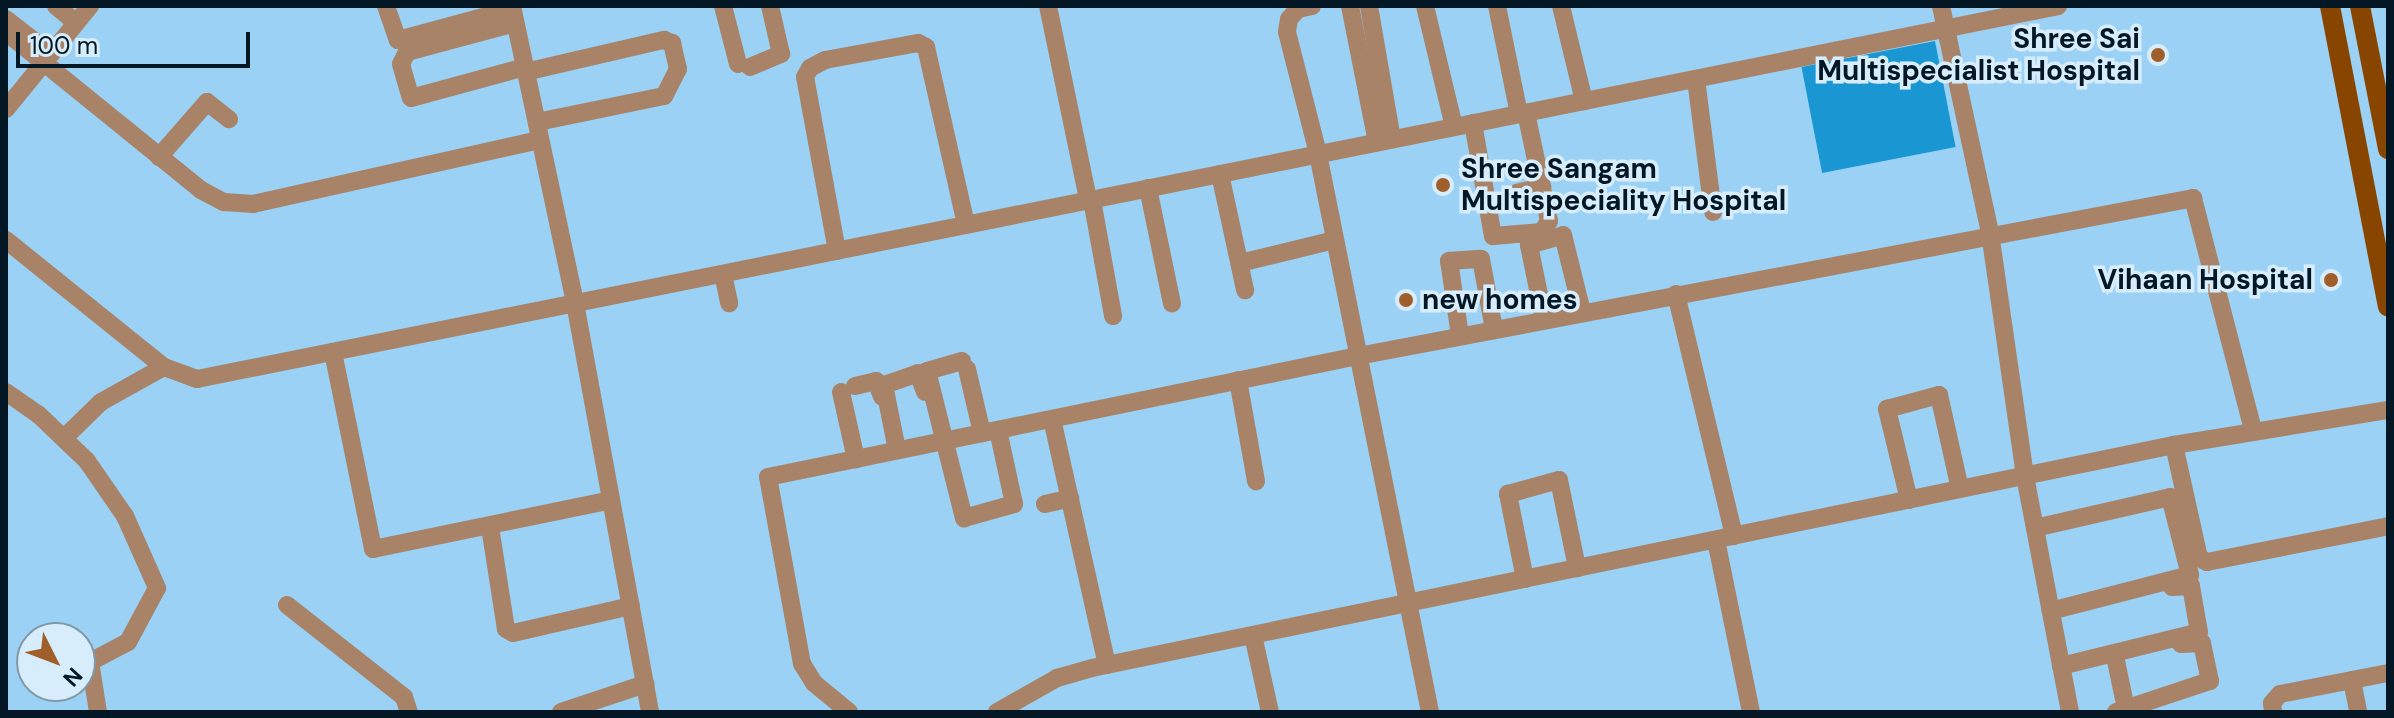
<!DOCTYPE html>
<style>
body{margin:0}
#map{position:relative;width:2394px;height:718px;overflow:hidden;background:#9ad1f4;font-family:"DM Sans",sans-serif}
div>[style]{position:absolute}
.water>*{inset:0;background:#1a97d3;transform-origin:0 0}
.minor>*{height:18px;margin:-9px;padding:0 9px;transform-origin:9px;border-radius:9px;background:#a98368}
.major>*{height:20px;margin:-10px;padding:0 10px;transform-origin:10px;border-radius:10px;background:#884500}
.dots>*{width:22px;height:22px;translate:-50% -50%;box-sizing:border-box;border:4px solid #d7edfc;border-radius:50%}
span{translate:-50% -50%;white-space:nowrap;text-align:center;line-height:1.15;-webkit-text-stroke:7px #d7edfc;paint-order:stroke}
.poi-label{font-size:28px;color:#031824;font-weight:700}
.right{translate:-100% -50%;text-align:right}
.left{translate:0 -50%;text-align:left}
.frame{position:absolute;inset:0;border:8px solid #031824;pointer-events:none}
.north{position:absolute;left:16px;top:622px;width:80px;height:80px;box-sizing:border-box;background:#d7edfc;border:2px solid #8298a6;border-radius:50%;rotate:132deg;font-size:22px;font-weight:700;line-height:32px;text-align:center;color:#031824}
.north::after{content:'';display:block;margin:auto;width:28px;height:36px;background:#a05f2a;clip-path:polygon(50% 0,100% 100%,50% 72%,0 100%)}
.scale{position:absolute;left:16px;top:32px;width:234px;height:36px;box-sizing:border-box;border:4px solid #031824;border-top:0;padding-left:10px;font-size:24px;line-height:28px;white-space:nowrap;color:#031824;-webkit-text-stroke:6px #d7edfc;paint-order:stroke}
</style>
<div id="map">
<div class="water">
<div style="left:1935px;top:41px;width:108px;height:136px;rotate:79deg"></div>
</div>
<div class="minor">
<div style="left:56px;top:6px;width:26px;rotate:40deg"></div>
<div style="left:386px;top:6px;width:36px;rotate:71deg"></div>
<div style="left:398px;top:40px;width:118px;rotate:-15.2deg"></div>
<div style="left:512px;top:6px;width:304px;rotate:78deg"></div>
<div style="left:575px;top:303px;width:416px;rotate:79.6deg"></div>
<div style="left:723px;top:6px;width:60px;rotate:75.5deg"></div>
<div style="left:1048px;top:6px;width:198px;rotate:78.3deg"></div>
<div style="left:1312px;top:6px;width:14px;rotate:168deg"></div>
<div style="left:1298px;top:9px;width:13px;rotate:132deg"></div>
<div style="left:1289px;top:19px;width:13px;rotate:99deg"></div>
<div style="left:1287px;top:32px;width:126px;rotate:75.7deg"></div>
<div style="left:1318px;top:154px;width:569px;rotate:78.65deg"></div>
<div style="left:1350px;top:6px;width:139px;rotate:78.8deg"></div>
<div style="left:1369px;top:6px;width:135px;rotate:80.2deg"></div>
<div style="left:1425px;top:6px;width:124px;rotate:76.5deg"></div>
<div style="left:1497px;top:6px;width:110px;rotate:78.5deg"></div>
<div style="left:1561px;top:6px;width:98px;rotate:76.4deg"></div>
<div style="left:1941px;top:6px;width:232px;rotate:77.8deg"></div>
<div style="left:1990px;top:233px;width:246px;rotate:81.8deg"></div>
<div style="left:2025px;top:476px;width:240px;rotate:79.2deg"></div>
<div style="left:6px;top:19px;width:57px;rotate:37.9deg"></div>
<div style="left:515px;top:23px;width:112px;rotate:165deg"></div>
<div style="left:407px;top:52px;width:13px;rotate:117deg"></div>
<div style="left:401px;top:64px;width:35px;rotate:74deg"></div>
<div style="left:411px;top:98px;width:118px;rotate:-15.2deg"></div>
<div style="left:6px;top:32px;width:251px;rotate:39deg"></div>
<div style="left:201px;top:190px;width:26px;rotate:28deg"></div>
<div style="left:224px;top:202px;width:29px;rotate:4deg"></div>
<div style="left:253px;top:204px;width:294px;rotate:-12.6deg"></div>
<div style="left:750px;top:67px;width:34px;rotate:-23deg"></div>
<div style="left:781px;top:54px;width:49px;rotate:-102.9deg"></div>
<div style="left:525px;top:72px;width:143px;rotate:-13deg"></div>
<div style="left:664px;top:40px;width:9px;rotate:21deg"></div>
<div style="left:672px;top:43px;width:27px;rotate:77deg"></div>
<div style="left:678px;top:69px;width:30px;rotate:117deg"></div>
<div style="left:664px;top:96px;width:130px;rotate:168.4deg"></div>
<div style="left:1696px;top:79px;width:134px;rotate:82.7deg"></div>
<div style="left:6px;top:109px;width:133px;rotate:-50.8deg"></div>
<div style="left:1473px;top:123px;width:115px;rotate:80deg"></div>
<div style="left:1493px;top:236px;width:49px;rotate:-4.7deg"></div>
<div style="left:1542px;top:232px;width:13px;rotate:-58deg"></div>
<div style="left:1549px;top:221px;width:110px;rotate:-102deg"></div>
<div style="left:159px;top:157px;width:73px;rotate:-48.9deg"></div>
<div style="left:207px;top:102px;width:28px;rotate:38deg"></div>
<div style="left:1220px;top:174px;width:119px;rotate:77.8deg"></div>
<div style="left:1148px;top:188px;width:118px;rotate:78.3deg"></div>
<div style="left:1516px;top:193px;width:27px;rotate:-13deg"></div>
<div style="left:1092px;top:200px;width:118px;rotate:79.7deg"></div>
<div style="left:6px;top:240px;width:203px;rotate:38.8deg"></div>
<div style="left:164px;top:367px;width:35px;rotate:20deg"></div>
<div style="left:197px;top:379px;width:1898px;rotate:-11.33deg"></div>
<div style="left:837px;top:251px;width:177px;rotate:-100.4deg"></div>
<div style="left:805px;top:77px;width:10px;rotate:-61deg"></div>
<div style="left:810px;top:68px;width:17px;rotate:-28deg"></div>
<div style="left:825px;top:60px;width:95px;rotate:-10.4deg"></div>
<div style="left:918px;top:43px;width:9px;rotate:27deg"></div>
<div style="left:926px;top:47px;width:182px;rotate:77.3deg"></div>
<div style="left:1248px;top:261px;width:89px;rotate:-13.6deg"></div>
<div style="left:723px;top:274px;width:30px;rotate:78deg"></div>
<div style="left:1676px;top:294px;width:249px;rotate:76.5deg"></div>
<div style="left:1544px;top:319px;width:76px;rotate:-101.5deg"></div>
<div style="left:1529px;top:245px;width:35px;rotate:-16deg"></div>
<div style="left:1563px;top:235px;width:79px;rotate:76.1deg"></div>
<div style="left:1460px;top:336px;width:76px;rotate:-98.3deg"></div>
<div style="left:1449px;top:261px;width:32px;rotate:-4deg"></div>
<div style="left:1481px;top:259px;width:71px;rotate:79.5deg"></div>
<div style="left:333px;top:352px;width:201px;rotate:78.5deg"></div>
<div style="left:373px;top:549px;width:243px;rotate:-11.6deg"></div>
<div style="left:962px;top:361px;width:36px;rotate:164deg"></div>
<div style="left:927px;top:371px;width:152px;rotate:75.9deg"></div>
<div style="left:964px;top:518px;width:52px;rotate:-15.6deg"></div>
<div style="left:1014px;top:504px;width:76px;rotate:-102.2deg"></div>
<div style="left:967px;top:369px;width:66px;rotate:76.8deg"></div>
<div style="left:1238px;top:380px;width:103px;rotate:79.9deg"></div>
<div style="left:855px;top:386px;width:22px;rotate:-13deg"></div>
<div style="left:876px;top:381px;width:17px;rotate:69deg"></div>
<div style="left:6px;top:392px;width:39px;rotate:35deg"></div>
<div style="left:38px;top:414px;width:68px;rotate:43.8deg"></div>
<div style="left:87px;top:461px;width:67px;rotate:55.4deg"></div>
<div style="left:125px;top:516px;width:79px;rotate:66deg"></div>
<div style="left:157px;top:588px;width:61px;rotate:118.2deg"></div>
<div style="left:128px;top:642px;width:43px;rotate:152.2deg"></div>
<div style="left:90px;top:662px;width:51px;rotate:80.9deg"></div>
<div style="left:841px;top:392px;width:69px;rotate:77.4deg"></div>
<div style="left:1052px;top:419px;width:252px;rotate:77.4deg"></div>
<div style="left:65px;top:437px;width:50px;rotate:-44.2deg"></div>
<div style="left:101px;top:402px;width:72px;rotate:-29.1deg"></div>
<div style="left:2174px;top:445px;width:116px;rotate:77.5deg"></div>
<div style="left:2199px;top:558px;width:9px;rotate:27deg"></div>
<div style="left:2207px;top:562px;width:185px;rotate:-11.2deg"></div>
<div style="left:897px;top:450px;width:66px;rotate:-101.3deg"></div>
<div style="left:884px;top:385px;width:36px;rotate:-19deg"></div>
<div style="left:918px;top:373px;width:20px;rotate:70deg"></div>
<div style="left:1909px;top:500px;width:94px;rotate:-103.6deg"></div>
<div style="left:1887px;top:409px;width:54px;rotate:-15.1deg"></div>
<div style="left:1939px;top:395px;width:96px;rotate:77.4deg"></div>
<div style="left:1045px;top:504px;width:26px;rotate:-13deg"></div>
<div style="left:490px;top:527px;width:103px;rotate:81.1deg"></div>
<div style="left:506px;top:629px;width:8px;rotate:30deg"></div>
<div style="left:513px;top:633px;width:121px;rotate:-12.9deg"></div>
<div style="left:2035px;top:528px;width:139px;rotate:-12.9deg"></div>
<div style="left:2170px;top:497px;width:81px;rotate:75.6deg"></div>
<div style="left:2190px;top:575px;width:144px;rotate:165.5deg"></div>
<div style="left:1716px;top:540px;width:176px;rotate:78.5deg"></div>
<div style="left:1525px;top:579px;width:87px;rotate:-101.3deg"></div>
<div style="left:1508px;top:494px;width:53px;rotate:-15.4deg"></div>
<div style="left:1559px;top:480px;width:90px;rotate:78.4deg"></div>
<div style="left:287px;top:605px;width:149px;rotate:38.2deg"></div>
<div style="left:404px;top:697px;width:16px;rotate:72deg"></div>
<div style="left:1253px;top:635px;width:79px;rotate:77.6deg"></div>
<div style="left:2116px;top:661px;width:49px;rotate:78.2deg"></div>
<div style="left:2061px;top:666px;width:142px;rotate:-13.8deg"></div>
<div style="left:2199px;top:632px;width:47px;rotate:-99.9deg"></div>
<div style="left:2191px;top:586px;width:19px;rotate:177deg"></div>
<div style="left:2352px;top:680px;width:33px;rotate:79deg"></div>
<div style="left:561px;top:712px;width:89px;rotate:-18.4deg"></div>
<div style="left:849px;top:712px;width:45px;rotate:-140.4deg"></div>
<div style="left:814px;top:683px;width:22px;rotate:-122deg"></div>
<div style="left:802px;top:664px;width:190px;rotate:-100.3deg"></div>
<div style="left:768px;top:477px;width:602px;rotate:-11.59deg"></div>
<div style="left:1358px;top:356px;width:850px;rotate:-10.71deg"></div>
<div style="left:2193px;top:198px;width:240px;rotate:75.5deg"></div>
<div style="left:997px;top:712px;width:69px;rotate:-29.5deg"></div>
<div style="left:1057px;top:678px;width:36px;rotate:-16deg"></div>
<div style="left:1092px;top:668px;width:1105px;rotate:-11.65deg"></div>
<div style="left:2174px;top:445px;width:217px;rotate:-9.3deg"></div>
<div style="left:2116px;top:712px;width:99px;rotate:-18.3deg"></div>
<div style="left:2210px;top:681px;width:39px;rotate:-102deg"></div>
<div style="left:2202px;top:643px;width:21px;rotate:177deg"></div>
<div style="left:2273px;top:712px;width:9px;rotate:-96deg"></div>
<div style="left:2272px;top:703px;width:12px;rotate:-48deg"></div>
<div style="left:2280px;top:694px;width:110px;rotate:-11deg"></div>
</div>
<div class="major">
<div style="left:2330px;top:6px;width:306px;rotate:79.1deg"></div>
<div style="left:2360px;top:6px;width:146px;rotate:78.9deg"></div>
</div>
<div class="dots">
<div style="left:2158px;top:55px;background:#a05f2a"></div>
<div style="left:1443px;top:185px;background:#a05f2a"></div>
<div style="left:2331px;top:280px;background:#a05f2a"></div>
<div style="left:1406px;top:300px;background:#a05f2a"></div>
</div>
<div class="poi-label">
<span class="right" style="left:2140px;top:55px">Shree Sai<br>Multispecialist Hospital</span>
<span class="left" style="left:1461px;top:185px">Shree Sangam<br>Multispeciality Hospital</span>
<span class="right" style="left:2313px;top:280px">Vihaan Hospital</span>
<span class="left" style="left:1422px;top:300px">new homes</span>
</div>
<div class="frame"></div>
<div class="north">N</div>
<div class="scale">100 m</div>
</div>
